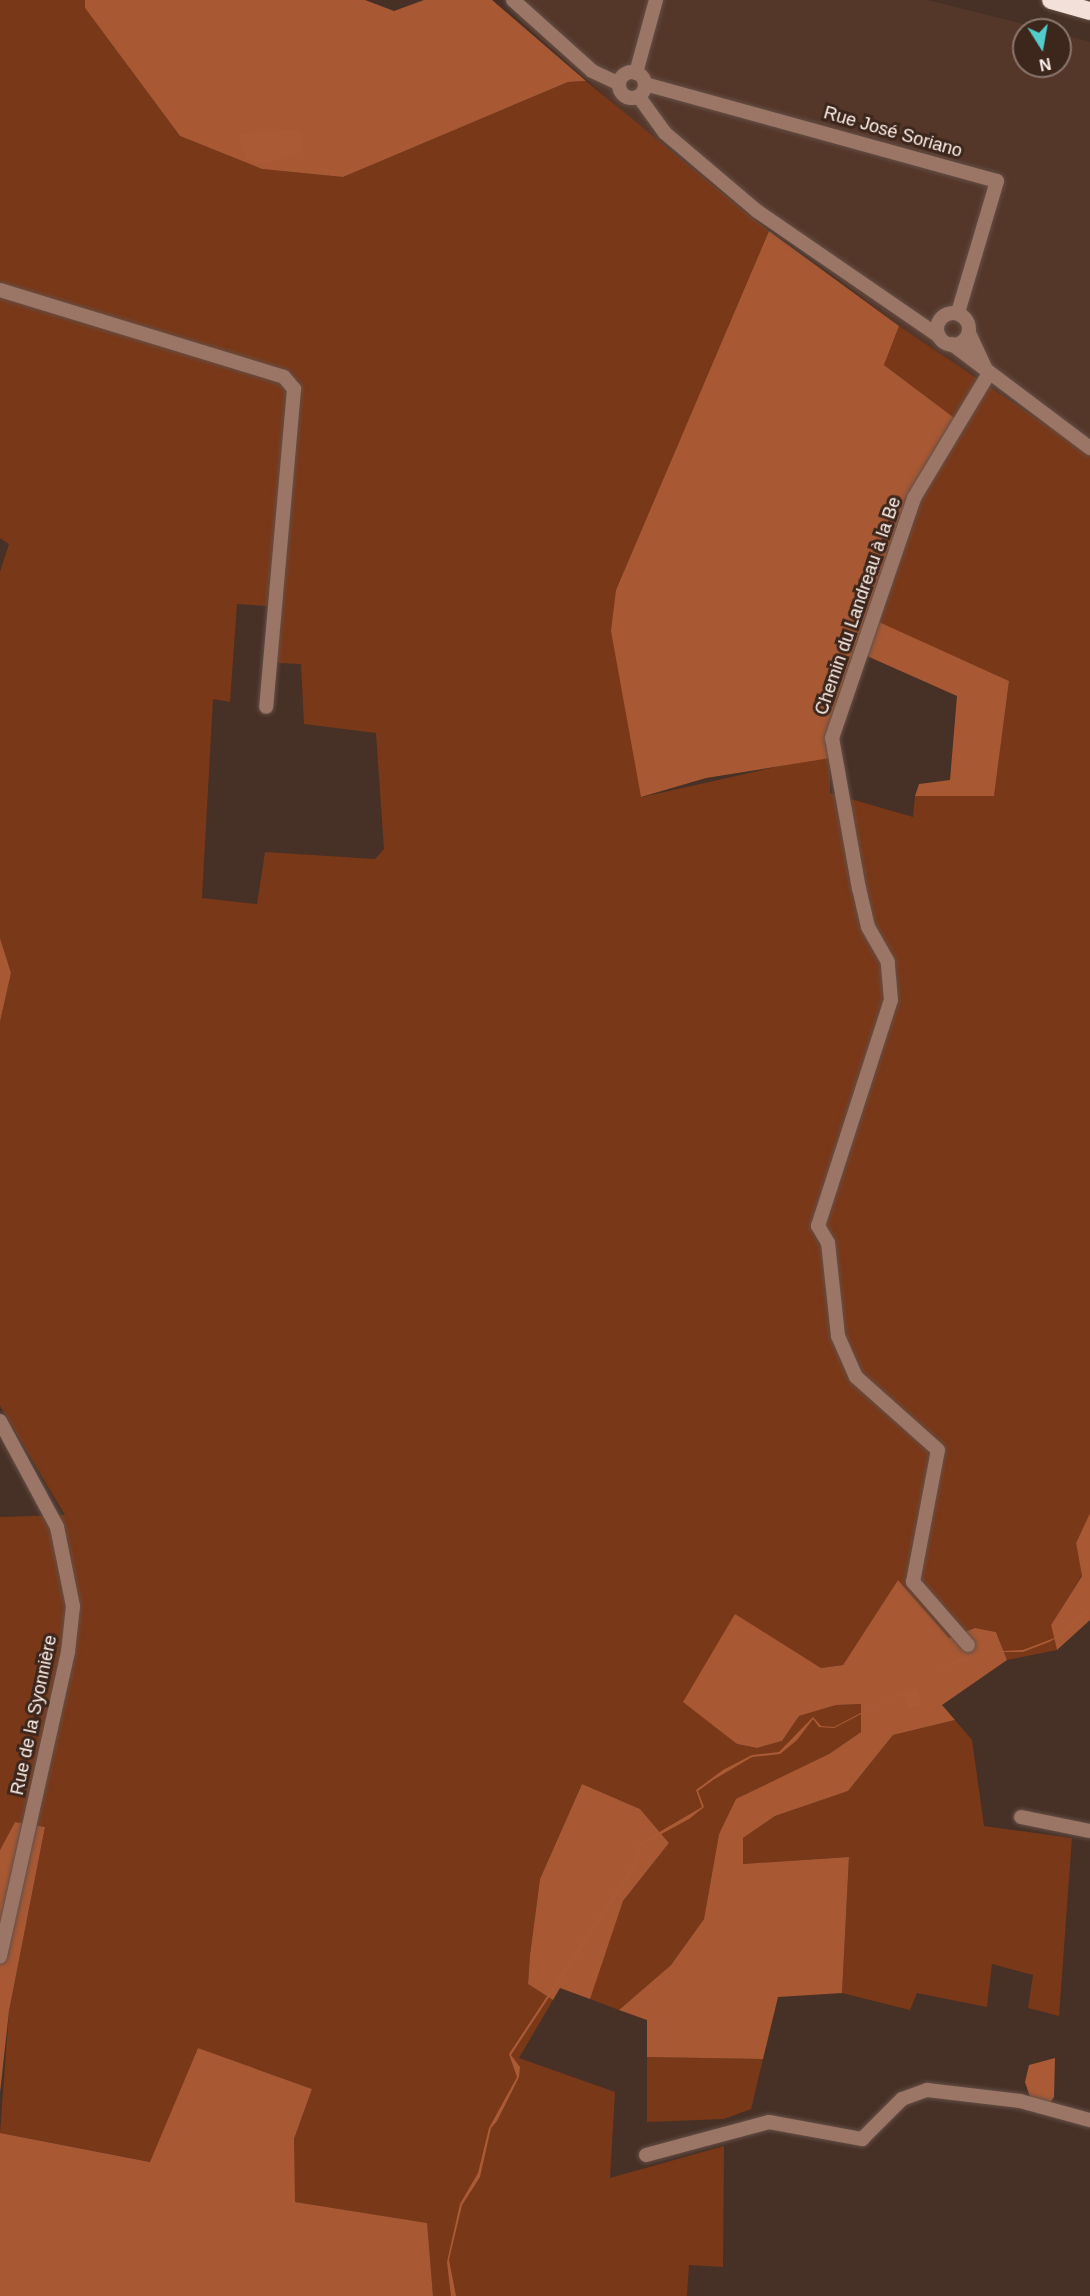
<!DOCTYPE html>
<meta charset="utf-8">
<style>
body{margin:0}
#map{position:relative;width:1090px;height:2296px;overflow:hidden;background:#473026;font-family:Helvetica,sans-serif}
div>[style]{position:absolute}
.built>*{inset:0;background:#55372a}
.green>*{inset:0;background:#793818}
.forest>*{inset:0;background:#a85934}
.water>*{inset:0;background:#aa5b36}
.roads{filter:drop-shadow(0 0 2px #644f46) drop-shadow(0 0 2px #644f46)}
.minor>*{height:14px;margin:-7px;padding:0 7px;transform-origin:7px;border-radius:7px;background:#9b7666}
.minor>.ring{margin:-7px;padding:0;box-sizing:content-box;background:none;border:14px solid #9b7666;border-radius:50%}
.highway>*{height:18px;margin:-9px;padding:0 9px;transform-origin:9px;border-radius:9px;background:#f3e0d8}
span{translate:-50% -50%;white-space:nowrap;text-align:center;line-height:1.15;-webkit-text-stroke:6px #3d261c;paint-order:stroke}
.street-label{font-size:18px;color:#fdf1eb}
.north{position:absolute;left:1012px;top:18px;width:60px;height:60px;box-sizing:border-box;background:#3d261c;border:2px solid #8a776f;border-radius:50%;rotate:169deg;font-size:16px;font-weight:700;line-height:24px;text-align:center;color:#fdf1eb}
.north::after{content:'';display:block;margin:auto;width:21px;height:27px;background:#52cdcc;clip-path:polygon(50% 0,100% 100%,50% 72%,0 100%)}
</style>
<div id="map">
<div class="built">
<div style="clip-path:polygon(528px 0,927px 0,1047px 30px,1024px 30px,1024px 66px,1060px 66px,1060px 34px,1090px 42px,1090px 454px,899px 326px,648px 134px,516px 17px)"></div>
</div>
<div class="green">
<div style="clip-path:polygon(evenodd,0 0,85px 0,85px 8px,180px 136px,262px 169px,343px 177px,568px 82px,586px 81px,769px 231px,616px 590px,642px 797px,825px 756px,830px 758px,830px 793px,913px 817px,915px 796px,994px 795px,1009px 681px,870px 619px,911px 498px,957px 420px,884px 365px,899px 326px,1090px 454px,1090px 1513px,1076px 1543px,1082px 1575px,1051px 1625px,1057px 1650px,1007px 1660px,996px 1632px,975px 1628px,949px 1638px,898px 1580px,843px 1665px,821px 1668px,735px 1615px,736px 1744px,757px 1748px,782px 1741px,799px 1716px,836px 1705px,861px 1704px,861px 1732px,829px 1754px,736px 1800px,719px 1834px,704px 1919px,671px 1965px,619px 2010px,590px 1999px,608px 1932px,623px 1901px,669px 1843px,640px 1809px,582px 1784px,540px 1879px,530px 1955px,528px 1984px,553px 2000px,519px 2058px,615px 2092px,610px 2178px,724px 2146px,723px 2267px,689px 2265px,687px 2296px,433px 2296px,426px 2223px,294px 2202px,294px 2139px,312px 2089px,198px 2048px,151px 2162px,0 2133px,9px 2011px,45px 1827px,15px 1822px,0 1850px,0 1517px,65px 1515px,0 1406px,0 1022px,11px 973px,0 938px,0 572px,9px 544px,0 538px,0 0,237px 604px,281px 607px,277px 663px,301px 664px,304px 724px,376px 733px,384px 849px,375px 859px,265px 852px,257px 904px,202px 898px,213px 699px,230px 702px,237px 604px)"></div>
<div style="clip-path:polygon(955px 1720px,972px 1740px,984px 1826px,1072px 1838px,1059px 2016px,1028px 2008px,1033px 1975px,992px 1964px,987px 2007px,917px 1993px,910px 2010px,842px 1993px,849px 1857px,742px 1864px,743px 1838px,775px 1816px,848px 1791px,893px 1735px)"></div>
<div style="clip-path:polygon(647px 2057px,763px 2059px,751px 2109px,724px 2119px,647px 2122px)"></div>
</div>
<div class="forest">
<div style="clip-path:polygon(85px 0,365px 0,394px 11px,424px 0,492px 0,586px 81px,568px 82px,343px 177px,262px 169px,180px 136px,85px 8px)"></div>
<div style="clip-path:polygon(769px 231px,899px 326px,884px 365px,957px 420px,911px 498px,870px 618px,1009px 681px,994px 796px,915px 796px,919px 784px,950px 780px,957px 696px,858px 652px,830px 758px,706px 778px,641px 797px,611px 631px,616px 590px)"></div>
<div style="clip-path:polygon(0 938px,11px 973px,0 1022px)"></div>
<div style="clip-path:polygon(1090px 1513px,1090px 1620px,1057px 1650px,1051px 1625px,1082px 1576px,1076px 1543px)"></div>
<div style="clip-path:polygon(898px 1580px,949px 1638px,975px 1628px,996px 1632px,1007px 1660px,942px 1705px,955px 1720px,893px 1735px,848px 1791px,775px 1816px,743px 1838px,743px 1864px,849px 1857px,842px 1993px,778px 1997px,763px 2059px,647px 2057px,647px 2020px,619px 2010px,671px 1965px,704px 1919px,719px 1834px,736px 1799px,829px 1754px,861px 1732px,861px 1704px,836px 1705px,799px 1716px,782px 1741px,757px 1748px,737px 1744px,683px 1702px,735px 1614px,821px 1668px,843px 1665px)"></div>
<div style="clip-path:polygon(582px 1784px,640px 1809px,669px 1843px,623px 1901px,590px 1999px,560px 1988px,553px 2000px,528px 1984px,530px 1955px,540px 1879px)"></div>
<div style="clip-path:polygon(15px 1822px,45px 1827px,9px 2011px,0 2093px,0 1850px)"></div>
<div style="clip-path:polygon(198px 2048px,312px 2089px,294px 2139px,295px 2202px,427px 2223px,433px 2296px,0 2296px,0 2133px,150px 2162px)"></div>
</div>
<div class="water">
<div style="clip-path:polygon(298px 129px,303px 142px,300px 153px,265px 163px,246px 160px,239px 134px)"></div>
<div style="clip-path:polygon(1090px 1607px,1086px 1614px,1058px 1637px,1049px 1642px,1023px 1652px,985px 1652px,960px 1662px,943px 1667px,917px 1687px,922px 1706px,909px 1707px,905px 1695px,898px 1695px,834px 1728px,819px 1727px,813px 1719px,797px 1740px,780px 1754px,752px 1757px,713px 1780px,698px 1791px,704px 1807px,689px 1819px,641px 1845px,637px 1863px,511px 2055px,520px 2067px,519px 2077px,497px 2121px,491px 2128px,480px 2177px,462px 2205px,449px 2260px,456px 2296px,451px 2296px,447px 2262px,460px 2204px,478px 2173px,489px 2128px,517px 2077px,509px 2054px,635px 1863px,639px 1844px,702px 1807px,696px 1790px,723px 1770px,752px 1755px,779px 1752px,813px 1717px,821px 1726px,834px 1727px,897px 1694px,912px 1691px,943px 1666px,980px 1652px,1023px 1650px,1057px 1637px)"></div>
<div style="clip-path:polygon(1055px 2058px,1054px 2097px,1049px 2104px,1031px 2100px,1025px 2082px,1029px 2065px)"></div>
</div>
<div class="roads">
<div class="minor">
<div style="left:513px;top:0;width:106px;rotate:41.9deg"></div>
<div style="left:592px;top:71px;width:29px;rotate:25deg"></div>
<div class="ring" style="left:619px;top:72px;width:12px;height:12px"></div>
<div style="left:636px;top:73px;width:76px;rotate:-74.7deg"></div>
<div style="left:645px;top:84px;width:365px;rotate:15.4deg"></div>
<div style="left:997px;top:181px;width:138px;rotate:106.5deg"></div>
<div style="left:639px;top:97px;width:44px;rotate:54.2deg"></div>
<div style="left:665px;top:133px;width:121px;rotate:40.3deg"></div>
<div style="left:757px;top:211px;width:221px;rotate:34.5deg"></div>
<div style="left:0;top:290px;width:297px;rotate:17deg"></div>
<div style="left:284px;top:377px;width:16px;rotate:50deg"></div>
<div style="left:294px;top:389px;width:319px;rotate:95deg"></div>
<div class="ring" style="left:937px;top:313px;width:18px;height:18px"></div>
<div style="left:969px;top:333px;width:38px;rotate:65deg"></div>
<div style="left:952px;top:344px;width:173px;rotate:37deg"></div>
<div style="left:0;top:1421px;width:120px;rotate:61.7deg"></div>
<div style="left:57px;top:1527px;width:81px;rotate:78.6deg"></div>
<div style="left:73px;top:1606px;width:46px;rotate:96.2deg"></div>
<div style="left:68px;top:1652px;width:312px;rotate:102.6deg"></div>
<div style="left:968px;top:1645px;width:84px;rotate:-131.1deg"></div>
<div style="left:913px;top:1582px;width:134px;rotate:-79.3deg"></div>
<div style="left:938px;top:1450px;width:110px;rotate:-138.3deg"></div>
<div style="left:856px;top:1377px;width:45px;rotate:-113.7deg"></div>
<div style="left:838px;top:1336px;width:94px;rotate:-96.1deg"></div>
<div style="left:828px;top:1243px;width:20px;rotate:-120deg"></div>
<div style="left:818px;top:1226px;width:237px;rotate:-72.1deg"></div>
<div style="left:891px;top:1000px;width:38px;rotate:-95deg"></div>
<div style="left:888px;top:962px;width:40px;rotate:-119.7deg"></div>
<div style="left:868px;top:927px;width:39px;rotate:-103deg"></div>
<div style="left:859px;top:889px;width:153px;rotate:-100.1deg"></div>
<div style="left:832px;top:738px;width:254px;rotate:-71.1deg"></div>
<div style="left:914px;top:498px;width:144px;rotate:-59deg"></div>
<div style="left:1021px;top:1817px;width:70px;rotate:11.5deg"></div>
<div style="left:646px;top:2155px;width:127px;rotate:-15deg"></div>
<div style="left:769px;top:2122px;width:95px;rotate:10.4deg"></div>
<div style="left:862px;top:2139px;width:57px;rotate:-45deg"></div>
<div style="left:902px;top:2099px;width:27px;rotate:-20deg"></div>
<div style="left:927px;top:2090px;width:94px;rotate:6.7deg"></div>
<div style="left:1020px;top:2101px;width:73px;rotate:15.2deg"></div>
</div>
<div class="highway">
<div style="left:1051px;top:0;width:41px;rotate:15.8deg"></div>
</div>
</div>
<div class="street-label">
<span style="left:893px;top:132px;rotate:16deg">Rue José Soriano</span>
<span style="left:858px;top:606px;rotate:-71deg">Chemin du Landreau à la Be</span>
<span style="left:34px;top:1715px;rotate:-78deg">Rue de la Syonnière</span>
</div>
<div class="north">N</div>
</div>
